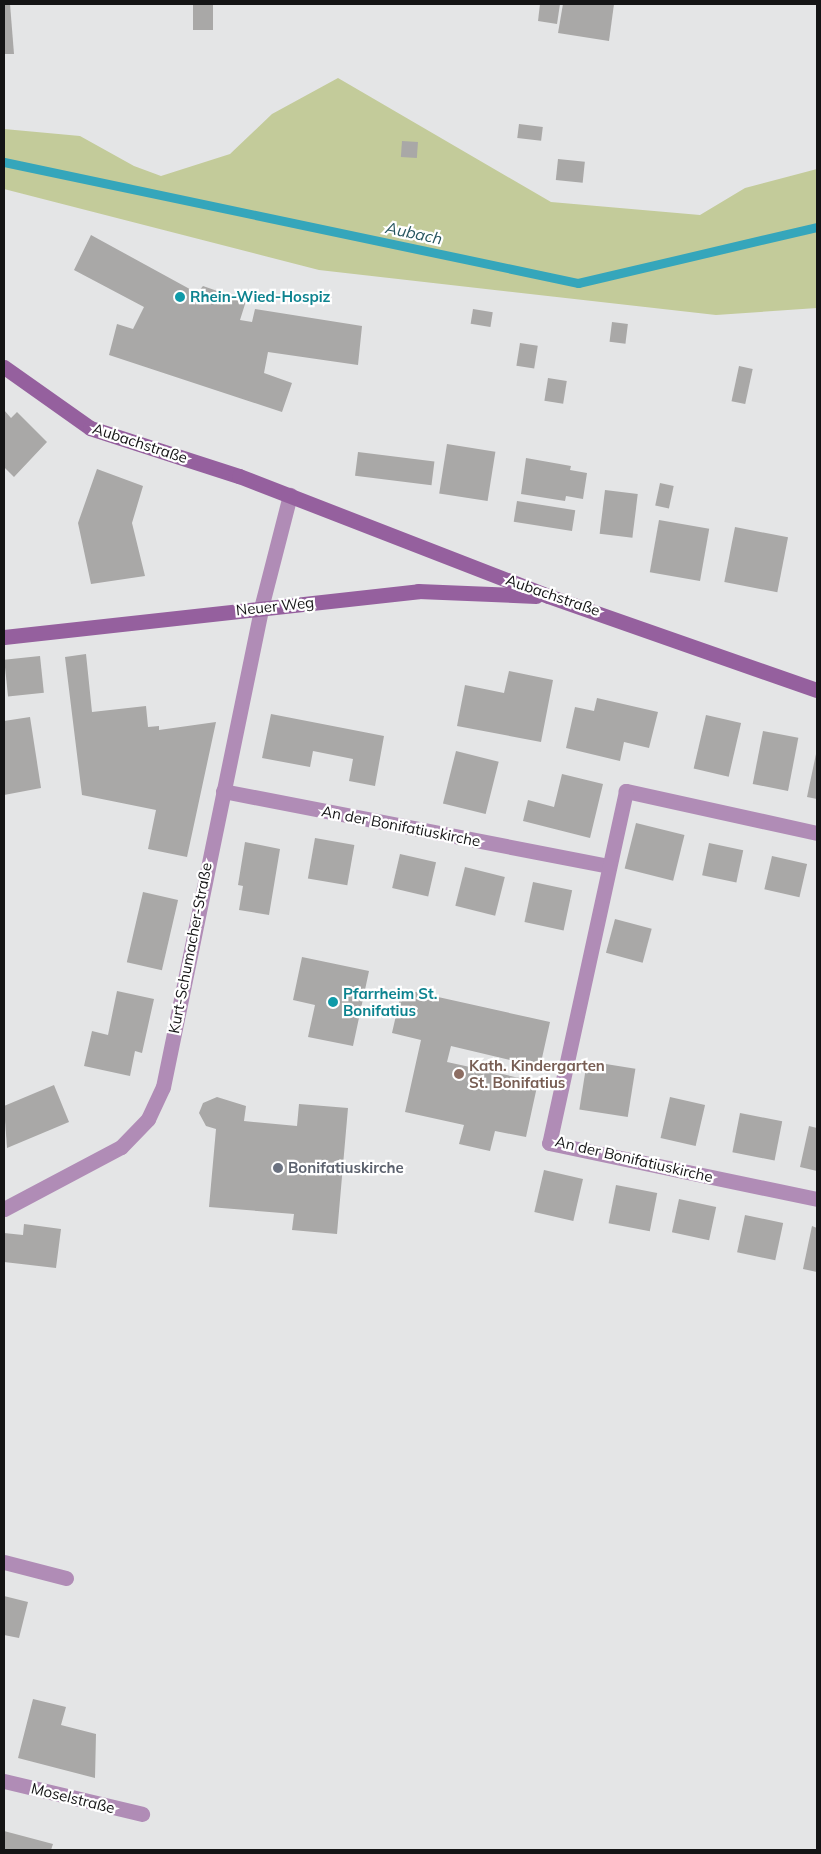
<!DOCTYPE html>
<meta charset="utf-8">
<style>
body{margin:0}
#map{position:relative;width:821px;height:1854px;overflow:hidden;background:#e4e5e6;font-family:Mulish,sans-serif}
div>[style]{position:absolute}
.green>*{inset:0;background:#c3cb9a}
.stream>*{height:9px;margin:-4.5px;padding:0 4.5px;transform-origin:4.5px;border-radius:4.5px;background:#35a6bb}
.building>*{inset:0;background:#a9a8a7;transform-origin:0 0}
.street>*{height:15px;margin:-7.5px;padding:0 7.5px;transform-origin:7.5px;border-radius:7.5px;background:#b08cb6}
.secondary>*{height:15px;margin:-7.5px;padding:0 7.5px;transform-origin:7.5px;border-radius:7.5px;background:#95609e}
.dots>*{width:14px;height:14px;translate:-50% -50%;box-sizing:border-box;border:2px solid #fff;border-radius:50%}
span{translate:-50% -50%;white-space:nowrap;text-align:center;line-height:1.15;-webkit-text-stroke:4.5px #fff;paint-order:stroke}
.culture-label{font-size:15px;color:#0d838f;font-weight:700}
.left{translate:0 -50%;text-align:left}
.street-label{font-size:15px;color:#141415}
.education-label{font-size:15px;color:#785e54;font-weight:700}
.worship-label{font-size:15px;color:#5b616d;font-weight:700}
.water-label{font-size:16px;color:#26555f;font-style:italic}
.frame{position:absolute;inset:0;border:5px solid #141415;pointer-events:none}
</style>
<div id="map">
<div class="green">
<div style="clip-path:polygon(338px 78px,551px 202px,700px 215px,745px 188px,817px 169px,817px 308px,716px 315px,319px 270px,4px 189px,4px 129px,80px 136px,134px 166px,161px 176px,230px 154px,272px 114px)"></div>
</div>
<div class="stream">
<div style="left:4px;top:162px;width:587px;rotate:11.9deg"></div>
<div style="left:578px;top:283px;width:245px;rotate:-13.2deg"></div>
</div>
<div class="building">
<div style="clip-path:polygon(4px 4px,10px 4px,14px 54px,4px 54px)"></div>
<div style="left:193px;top:4px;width:20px;height:26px"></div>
<div style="clip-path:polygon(540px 4px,560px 4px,557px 24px,538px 21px)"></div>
<div style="clip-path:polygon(563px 4px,614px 4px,609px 41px,558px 33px)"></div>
<div style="left:519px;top:124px;width:24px;height:14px;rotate:7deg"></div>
<div style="left:402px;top:141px;width:16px;height:16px;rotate:4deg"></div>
<div style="left:558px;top:159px;width:27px;height:21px;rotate:6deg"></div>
<div style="clip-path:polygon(91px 235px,197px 293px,203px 286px,246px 301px,240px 320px,252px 322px,255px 309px,362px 326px,358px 365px,268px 352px,264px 373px,292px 383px,282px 412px,109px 355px,117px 324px,133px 329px,144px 307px,74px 270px)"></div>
<div style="left:473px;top:309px;width:20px;height:15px;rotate:9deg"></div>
<div style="left:612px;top:322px;width:16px;height:20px;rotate:7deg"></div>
<div style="left:520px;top:343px;width:18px;height:23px;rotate:9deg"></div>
<div style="left:739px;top:366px;width:14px;height:36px;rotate:12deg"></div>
<div style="left:548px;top:378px;width:19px;height:23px;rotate:9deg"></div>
<div style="clip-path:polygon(4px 410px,11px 418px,17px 412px,47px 442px,14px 477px,4px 467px)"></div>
<div style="left:447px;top:444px;width:49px;height:50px;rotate:9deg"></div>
<div style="left:358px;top:452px;width:77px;height:24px;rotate:7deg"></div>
<div style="clip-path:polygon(526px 458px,571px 466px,570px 470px,587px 473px,583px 499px,566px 496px,565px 501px,521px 494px)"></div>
<div style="clip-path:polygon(97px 469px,143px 486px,132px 523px,145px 576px,91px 584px,78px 523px)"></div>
<div style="left:660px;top:483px;width:14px;height:23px;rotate:12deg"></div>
<div style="left:605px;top:490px;width:33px;height:44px;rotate:7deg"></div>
<div style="left:517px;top:501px;width:59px;height:21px;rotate:9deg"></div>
<div style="left:659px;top:520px;width:51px;height:53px;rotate:10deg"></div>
<div style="left:735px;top:527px;width:54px;height:56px;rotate:11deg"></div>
<div style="clip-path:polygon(86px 654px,92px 712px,146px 706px,148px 727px,159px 726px,159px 730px,216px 722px,187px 857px,148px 849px,156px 810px,82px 795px,65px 657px)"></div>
<div style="left:40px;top:656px;width:37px;height:36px;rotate:84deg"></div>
<div style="clip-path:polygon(509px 671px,553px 680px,541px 742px,457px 726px,465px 685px,504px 693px)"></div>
<div style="clip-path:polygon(597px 698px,658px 712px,649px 748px,624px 742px,620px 761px,566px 748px,575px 707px,594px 711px)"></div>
<div style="clip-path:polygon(271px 714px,384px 736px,375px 786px,349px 781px,353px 759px,313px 751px,310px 767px,262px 758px)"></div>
<div style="left:706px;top:715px;width:36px;height:55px;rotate:13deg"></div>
<div style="clip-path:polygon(30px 717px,41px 788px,4px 795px,4px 721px)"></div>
<div style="left:763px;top:731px;width:36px;height:54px;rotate:11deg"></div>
<div style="left:456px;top:751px;width:44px;height:54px;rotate:14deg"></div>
<div style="clip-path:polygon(816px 754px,817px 754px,817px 799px,807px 797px)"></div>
<div style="clip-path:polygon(562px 774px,603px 784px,590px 838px,523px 821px,528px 800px,554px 807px)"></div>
<div style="left:636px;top:823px;width:50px;height:47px;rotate:14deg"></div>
<div style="left:315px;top:838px;width:40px;height:41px;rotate:10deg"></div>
<div style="clip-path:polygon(245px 842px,280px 849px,269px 915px,239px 910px,243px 886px,238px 885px)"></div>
<div style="left:709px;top:843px;width:35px;height:33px;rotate:12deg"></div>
<div style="left:400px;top:854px;width:37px;height:35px;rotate:13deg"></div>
<div style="left:772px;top:856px;width:36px;height:34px;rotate:13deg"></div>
<div style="left:465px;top:867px;width:41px;height:40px;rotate:14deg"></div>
<div style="left:533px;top:882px;width:40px;height:41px;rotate:12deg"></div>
<div style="left:143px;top:892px;width:36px;height:72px;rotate:13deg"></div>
<div style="left:615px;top:919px;width:38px;height:35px;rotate:15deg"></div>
<div style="clip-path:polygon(302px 957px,369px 971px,353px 1046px,308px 1037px,315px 1005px,293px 1000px)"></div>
<div style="clip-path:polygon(402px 989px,550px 1022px,540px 1067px,451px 1046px,447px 1062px,538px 1082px,526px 1137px,495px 1131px,490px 1151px,459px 1144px,464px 1125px,405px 1112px,421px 1040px,392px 1033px)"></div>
<div style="clip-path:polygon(117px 991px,154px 999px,142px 1053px,135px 1051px,130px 1076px,84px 1066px,92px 1031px,108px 1035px)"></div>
<div style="left:587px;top:1061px;width:49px;height:49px;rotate:9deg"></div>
<div style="clip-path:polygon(54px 1085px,69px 1122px,7px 1148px,4px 1106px)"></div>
<div style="clip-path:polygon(217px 1097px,246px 1106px,244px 1121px,297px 1126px,299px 1104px,348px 1108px,337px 1234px,292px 1230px,294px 1214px,209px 1207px,216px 1129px,206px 1126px,199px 1113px,203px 1103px)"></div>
<div style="left:670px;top:1097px;width:36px;height:42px;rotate:13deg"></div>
<div style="left:740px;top:1113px;width:43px;height:40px;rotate:11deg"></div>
<div style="clip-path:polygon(809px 1126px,817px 1128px,817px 1171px,800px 1167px)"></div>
<div style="left:544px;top:1170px;width:40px;height:43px;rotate:13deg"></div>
<div style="left:616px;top:1185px;width:42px;height:39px;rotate:11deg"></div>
<div style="left:679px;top:1199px;width:38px;height:34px;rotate:12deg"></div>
<div style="left:745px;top:1215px;width:39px;height:38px;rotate:12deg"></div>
<div style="clip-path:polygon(24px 1224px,61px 1229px,56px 1268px,4px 1262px,4px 1233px,23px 1235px)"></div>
<div style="clip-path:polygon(812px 1226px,817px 1228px,817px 1272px,803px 1269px)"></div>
<div style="clip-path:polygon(4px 1596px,28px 1602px,19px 1638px,4px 1635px)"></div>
<div style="clip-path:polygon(33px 1699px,66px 1707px,61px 1725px,96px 1734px,95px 1778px,18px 1758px)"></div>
<div style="clip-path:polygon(4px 1831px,53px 1844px,51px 1850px,4px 1850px)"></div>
</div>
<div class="street">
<div style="left:223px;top:791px;width:393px;rotate:11deg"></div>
<div style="left:817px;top:833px;width:196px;rotate:-167.6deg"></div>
<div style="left:626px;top:791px;width:360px;rotate:102.3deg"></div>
<div style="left:549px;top:1143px;width:274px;rotate:11.8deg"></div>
<div style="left:4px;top:1209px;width:132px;rotate:-27.9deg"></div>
<div style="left:121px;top:1147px;width:39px;rotate:-46deg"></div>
<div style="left:148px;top:1119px;width:35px;rotate:-65deg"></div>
<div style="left:163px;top:1087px;width:489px;rotate:-78.4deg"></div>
<div style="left:261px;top:608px;width:117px;rotate:-75.6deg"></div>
<div style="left:4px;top:1562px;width:64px;rotate:14.5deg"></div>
<div style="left:4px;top:1781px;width:142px;rotate:13.4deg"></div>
</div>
<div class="secondary">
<div style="left:4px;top:367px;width:105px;rotate:35.3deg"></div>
<div style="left:90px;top:428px;width:157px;rotate:17.9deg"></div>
<div style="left:239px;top:476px;width:331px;rotate:21.2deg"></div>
<div style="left:548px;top:596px;width:285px;rotate:19.3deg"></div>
<div style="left:4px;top:637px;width:417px;rotate:-6.3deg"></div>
<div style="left:418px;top:591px;width:118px;rotate:2.4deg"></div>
</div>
<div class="dots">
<div style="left:180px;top:297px;background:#0f9aa8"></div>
<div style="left:333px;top:1002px;background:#0f9aa8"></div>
<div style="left:459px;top:1074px;background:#8d6e63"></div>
<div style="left:278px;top:1168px;background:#6b7280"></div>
</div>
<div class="culture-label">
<span class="left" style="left:190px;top:297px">Rhein-Wied-Hospiz</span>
<span class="left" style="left:343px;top:1002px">Pfarrheim St.<br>Bonifatius</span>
</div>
<div class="street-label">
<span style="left:140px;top:443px;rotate:18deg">Aubachstraße</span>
<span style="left:553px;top:595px;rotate:19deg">Aubachstraße</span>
<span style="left:275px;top:606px;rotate:-6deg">Neuer Weg</span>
<span style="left:401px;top:826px;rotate:11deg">An der Bonifatiuskirche</span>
<span style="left:190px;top:948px;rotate:-79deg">Kurt-Schumacher-Straße</span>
<span style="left:634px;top:1159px;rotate:13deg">An der Bonifatiuskirche</span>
<span style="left:73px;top:1798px;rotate:14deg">Moselstraße</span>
</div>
<div class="education-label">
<span class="left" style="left:469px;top:1074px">Kath. Kindergarten<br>St. Bonifatius</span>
</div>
<div class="worship-label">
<span class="left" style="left:288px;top:1168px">Bonifatiuskirche</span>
</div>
<div class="water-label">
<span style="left:414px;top:233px;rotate:12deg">Aubach</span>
</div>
<div class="frame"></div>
</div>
